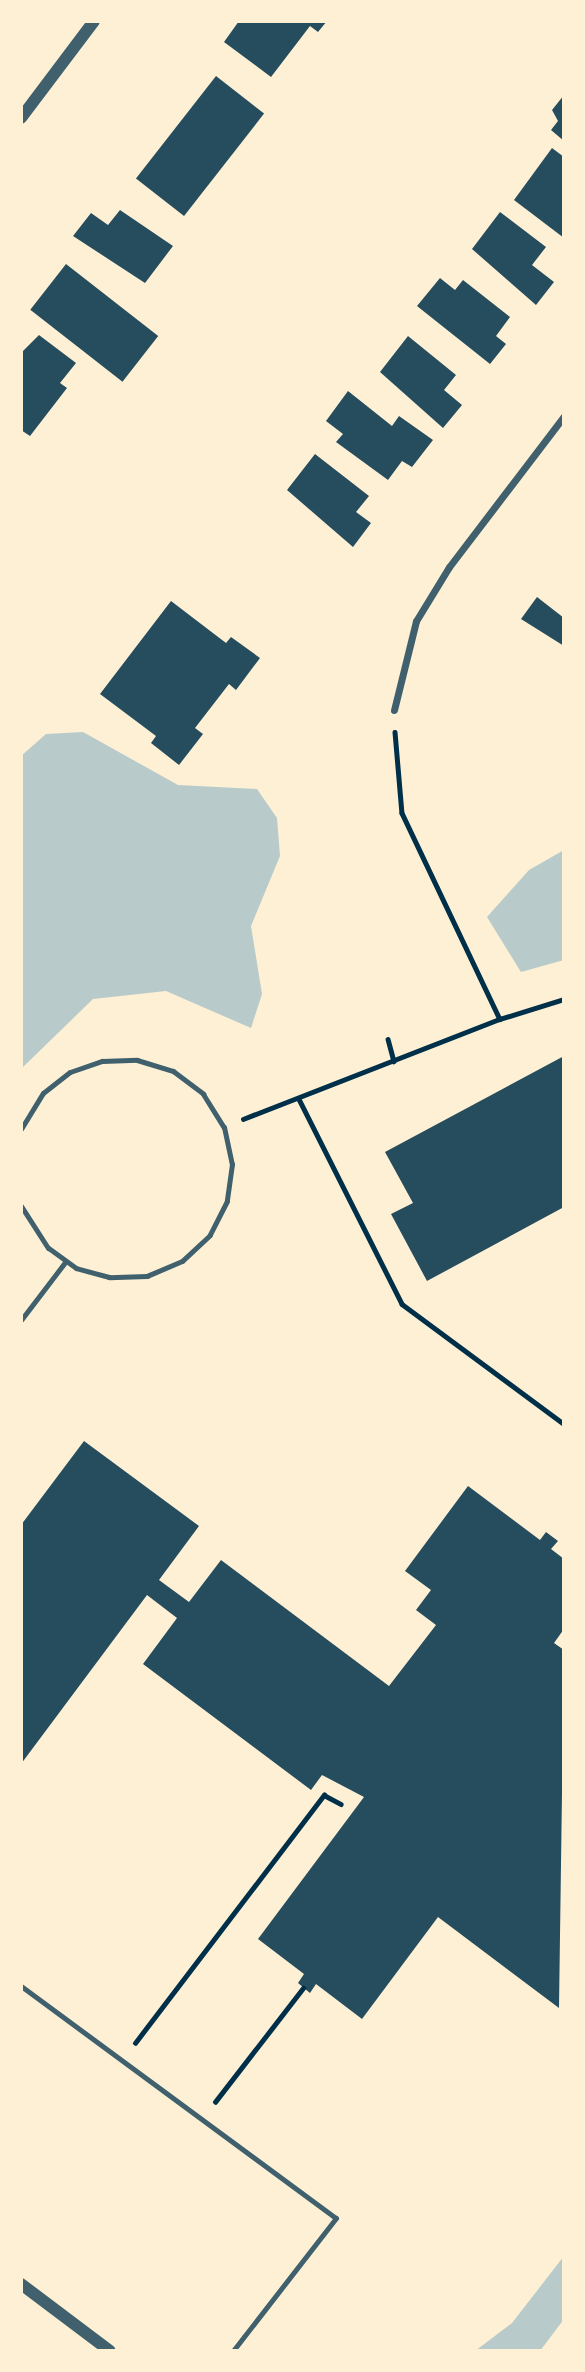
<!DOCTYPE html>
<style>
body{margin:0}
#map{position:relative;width:585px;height:2372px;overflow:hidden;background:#fdf0d5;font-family:Poppins,sans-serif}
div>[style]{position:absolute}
.green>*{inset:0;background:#b9caca}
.building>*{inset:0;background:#264d5e;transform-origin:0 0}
.path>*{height:4.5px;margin:-2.25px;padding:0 2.25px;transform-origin:2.25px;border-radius:2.25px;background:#003049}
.service>*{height:5px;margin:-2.5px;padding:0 2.5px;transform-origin:2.5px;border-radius:2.5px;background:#3f606c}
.minor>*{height:7px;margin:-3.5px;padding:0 3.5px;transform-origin:3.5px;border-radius:3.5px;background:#3f606c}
.tertiary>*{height:12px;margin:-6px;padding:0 6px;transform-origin:6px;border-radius:6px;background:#3f606c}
span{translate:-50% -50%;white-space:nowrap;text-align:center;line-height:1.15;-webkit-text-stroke:5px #fdf0d5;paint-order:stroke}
.frame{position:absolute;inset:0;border:23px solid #fdf0d5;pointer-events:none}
</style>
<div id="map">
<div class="green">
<div style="clip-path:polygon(83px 732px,178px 785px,257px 789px,277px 818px,280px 856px,251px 926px,262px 994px,251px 1028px,166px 991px,93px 999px,21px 1069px,21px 756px,46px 734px)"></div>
<div style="clip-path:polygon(564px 850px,564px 960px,521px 972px,487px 917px,529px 870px)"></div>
<div style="clip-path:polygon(564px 2256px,564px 2319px,540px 2351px,475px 2351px,512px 2323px)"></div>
</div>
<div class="building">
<div style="clip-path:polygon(239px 21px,327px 21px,318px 32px,310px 26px,271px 77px,224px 42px)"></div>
<div style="left:216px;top:76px;width:61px;height:130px;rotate:38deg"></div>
<div style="clip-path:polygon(564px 95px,564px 141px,551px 130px,558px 121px,552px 110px)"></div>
<div style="clip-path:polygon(552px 148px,564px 157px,564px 238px,514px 200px)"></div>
<div style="clip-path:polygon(120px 210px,173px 246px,145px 283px,73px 236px,91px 213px,108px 225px)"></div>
<div style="clip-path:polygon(500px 212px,546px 247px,532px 265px,554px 282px,536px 305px,472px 249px)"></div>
<div style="left:66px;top:264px;width:117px;height:58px;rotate:38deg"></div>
<div style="clip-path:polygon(440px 278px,455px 290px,463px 280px,510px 317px,496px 336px,506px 344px,490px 364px,417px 306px)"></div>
<div style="clip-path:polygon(39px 335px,76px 363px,60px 383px,67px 388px,30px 436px,21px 430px,21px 353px)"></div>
<div style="clip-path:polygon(408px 336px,456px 375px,444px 390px,462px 405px,443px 428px,380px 372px)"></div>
<div style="clip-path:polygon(348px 391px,392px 426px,399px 416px,433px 440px,412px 467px,402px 461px,388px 480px,336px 442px,343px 434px,326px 421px)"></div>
<div style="clip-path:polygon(315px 454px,369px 496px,356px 512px,371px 523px,353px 547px,287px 490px)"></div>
<div style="clip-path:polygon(537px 597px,564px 618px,564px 646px,521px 619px)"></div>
<div style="clip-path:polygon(171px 601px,226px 643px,231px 637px,260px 658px,236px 690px,229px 684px,195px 728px,203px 734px,179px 765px,151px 743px,156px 736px,100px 694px)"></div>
<div style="clip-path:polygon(564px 1056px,564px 1207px,427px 1281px,391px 1214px,413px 1203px,385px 1152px)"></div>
<div style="clip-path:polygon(84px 1441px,199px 1526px,159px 1580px,189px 1602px,221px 1560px,389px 1686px,436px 1625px,416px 1610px,431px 1590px,405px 1571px,468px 1486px,540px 1540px,546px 1532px,558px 1541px,551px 1549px,564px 1559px,564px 1629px,554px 1643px,564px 1650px,559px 2008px,438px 1917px,362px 2019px,316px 1984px,310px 1993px,298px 1983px,304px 1974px,258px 1939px,364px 1797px,322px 1775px,311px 1790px,143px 1664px,177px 1618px,147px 1595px,21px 1764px,21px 1525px)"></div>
</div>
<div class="path">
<div style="left:395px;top:732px;width:81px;rotate:85.1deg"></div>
<div style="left:402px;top:813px;width:228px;rotate:64.6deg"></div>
<div style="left:500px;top:1019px;width:67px;rotate:-17.4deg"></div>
<div style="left:388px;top:1039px;width:23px;rotate:75deg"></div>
<div style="left:299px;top:1099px;width:229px;rotate:63.3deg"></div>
<div style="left:402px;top:1304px;width:202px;rotate:36.5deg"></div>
<div style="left:243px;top:1119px;width:276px;rotate:-21.3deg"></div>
<div style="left:135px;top:2043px;width:312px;rotate:-52.7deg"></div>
<div style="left:324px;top:1795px;width:19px;rotate:28deg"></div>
<div style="left:215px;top:2102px;width:144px;rotate:-52.3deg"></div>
</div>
<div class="service">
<div style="left:21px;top:1129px;width:42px;rotate:-58.6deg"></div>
<div style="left:43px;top:1093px;width:34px;rotate:-38deg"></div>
<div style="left:70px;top:1072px;width:34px;rotate:-19deg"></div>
<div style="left:102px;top:1061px;width:35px;rotate:-2deg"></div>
<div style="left:137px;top:1060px;width:38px;rotate:17deg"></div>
<div style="left:173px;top:1071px;width:38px;rotate:37deg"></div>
<div style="left:203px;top:1094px;width:39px;rotate:58deg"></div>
<div style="left:224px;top:1127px;width:38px;rotate:78deg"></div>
<div style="left:232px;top:1164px;width:37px;rotate:98deg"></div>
<div style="left:227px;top:1201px;width:38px;rotate:117deg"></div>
<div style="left:210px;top:1235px;width:38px;rotate:137deg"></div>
<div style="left:182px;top:1261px;width:38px;rotate:157deg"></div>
<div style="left:147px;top:1276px;width:38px;rotate:178deg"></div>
<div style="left:109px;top:1277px;width:34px;rotate:-165deg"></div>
<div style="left:76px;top:1268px;width:34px;rotate:-144deg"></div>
<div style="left:48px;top:1248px;width:50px;rotate:-122.7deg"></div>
<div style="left:21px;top:1320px;width:74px;rotate:-52.7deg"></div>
<div style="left:21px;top:1986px;width:391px;rotate:36.4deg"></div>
<div style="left:336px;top:2218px;width:168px;rotate:127.8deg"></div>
</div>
<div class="minor">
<div style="left:394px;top:710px;width:92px;rotate:-76.1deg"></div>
<div style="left:416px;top:621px;width:63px;rotate:-58.6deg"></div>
<div style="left:449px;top:567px;width:190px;rotate:-52.7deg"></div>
</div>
<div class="tertiary">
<div style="left:21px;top:118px;width:121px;rotate:-53deg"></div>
<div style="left:21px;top:2284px;width:111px;rotate:37deg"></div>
</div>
<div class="frame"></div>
</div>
